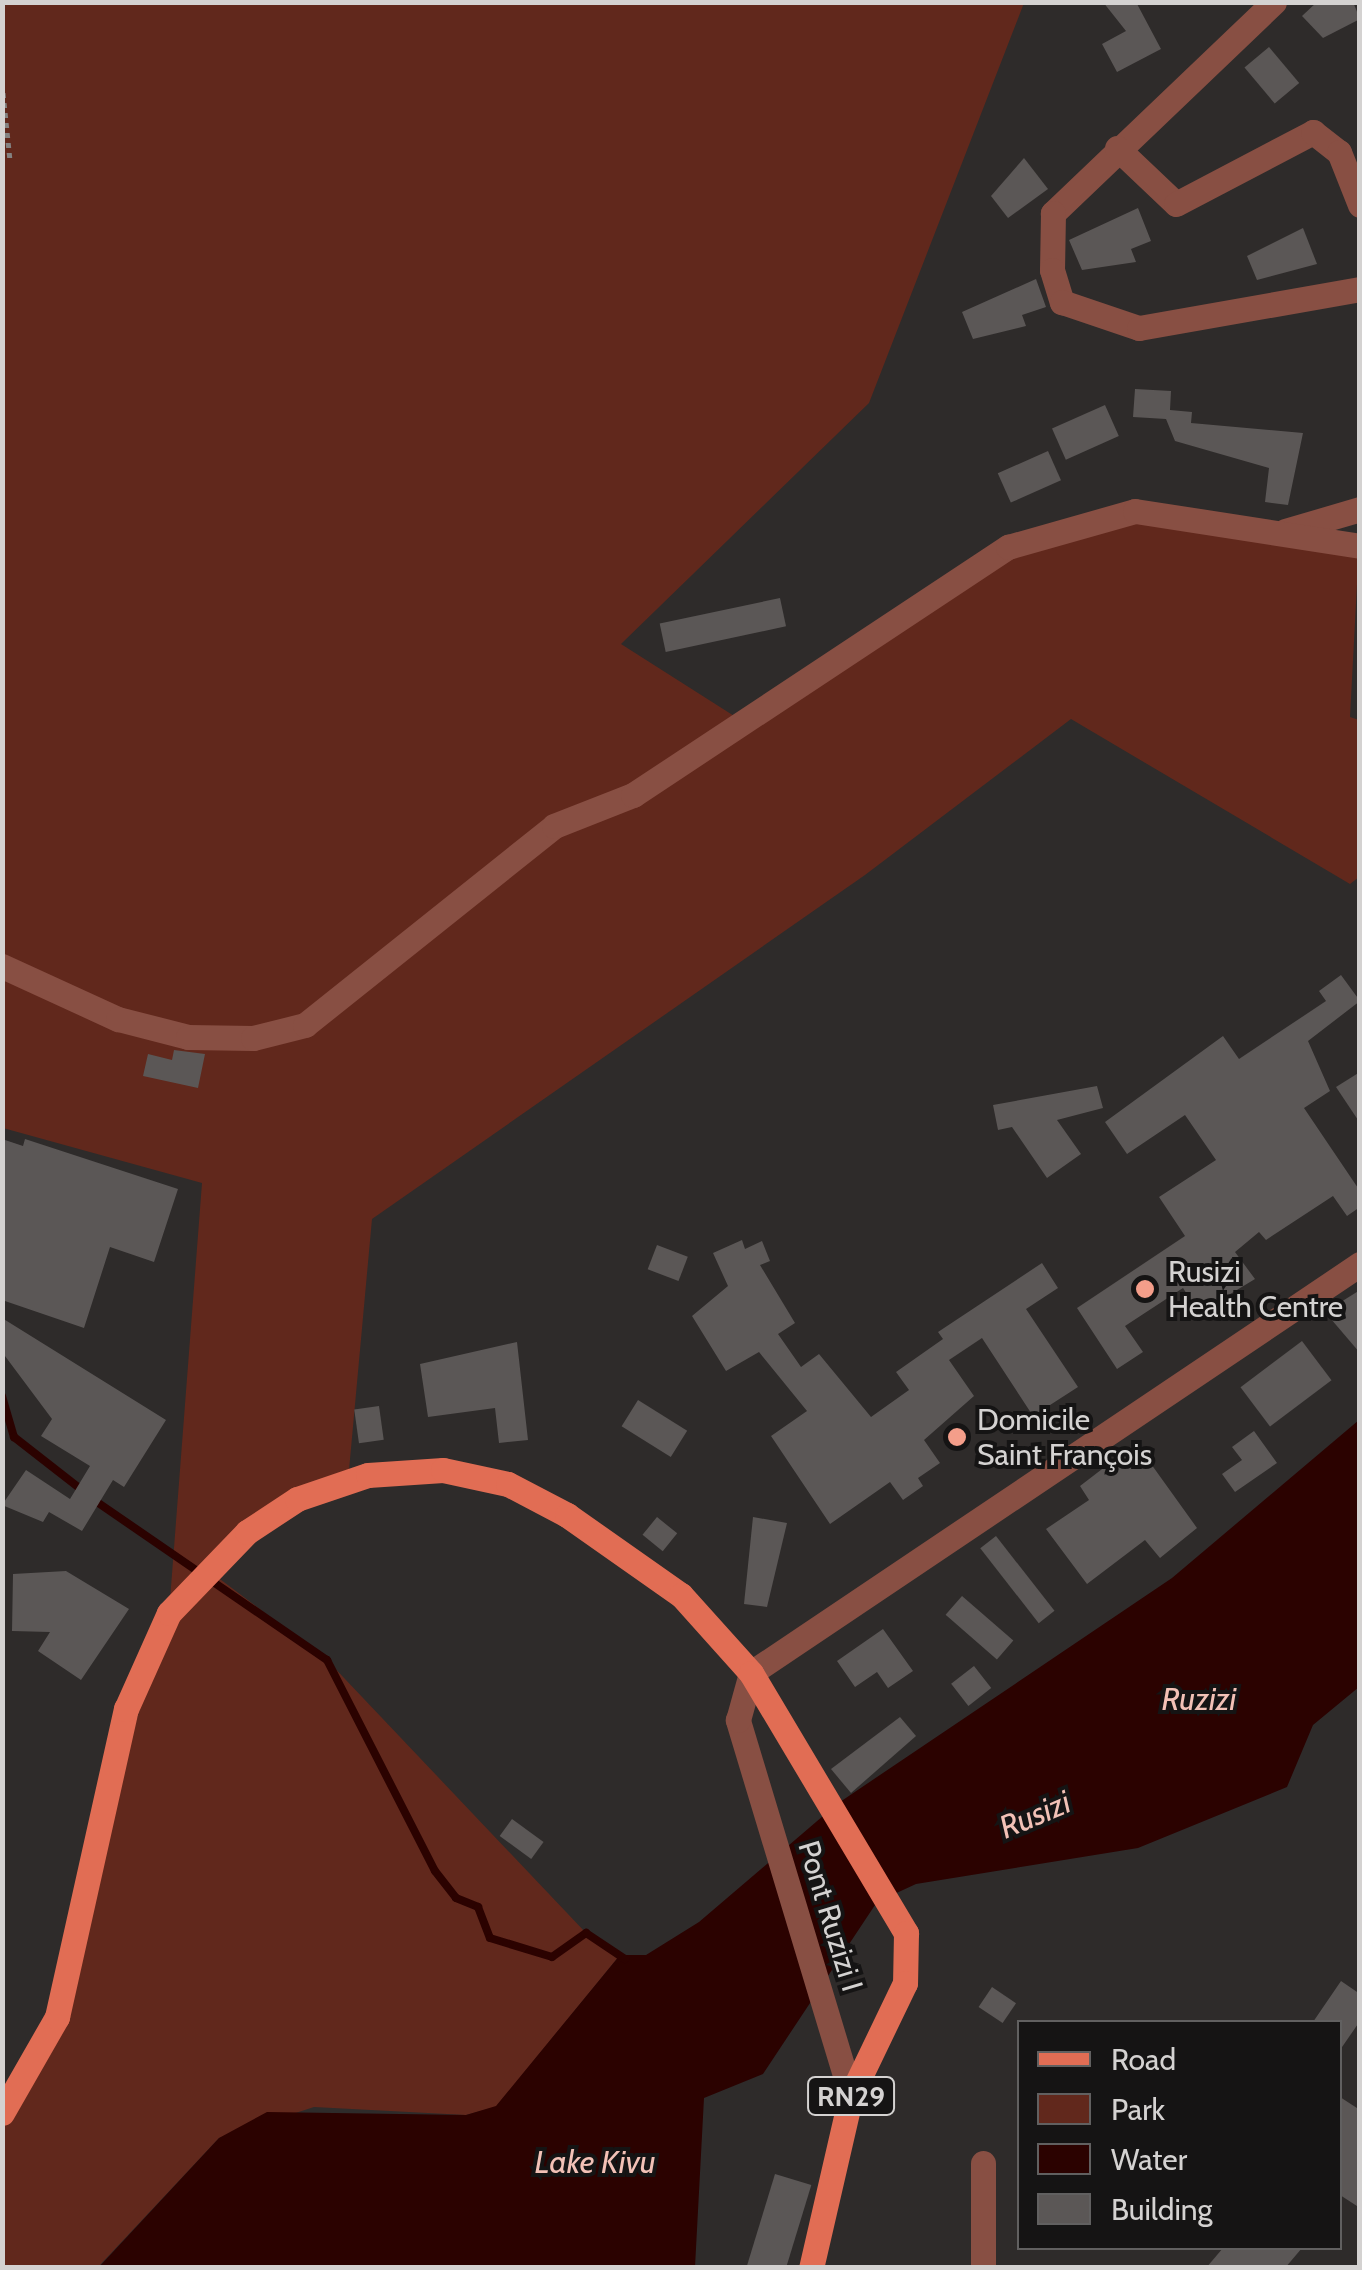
<!DOCTYPE html>
<meta charset="utf-8">
<style>
body{margin:0}
#map{position:relative;width:1362px;height:2270px;overflow:hidden;background:#2e2b2a;font-family:Cabin,sans-serif}
div>[style]{position:absolute}
.green>*{inset:0;background:#61281c}
.water>*{inset:0;background:#2b0200}
.stream>*{height:8px;margin:-4px;padding:0 4px;transform-origin:4px;border-radius:4px;background:#2b0200}
.building>*{inset:0;background:#5b5756;transform-origin:0 0}
.path>*{height:5px;margin-top:-2.5px;transform-origin:0;background:repeating-linear-gradient(90deg,#848281 0 5px,transparent 0 10px)}
.minor>*{height:25px;margin:-12.5px;padding:0 12.5px;transform-origin:12.5px;border-radius:12.5px;background:#884f43}
.major>*{height:25px;margin:-12.5px;padding:0 12.5px;transform-origin:12.5px;border-radius:12.5px;background:#e16d54}
.dots>*{width:28px;height:28px;translate:-50% -50%;box-sizing:border-box;border:5px solid #151414;border-radius:50%}
span{translate:-50% -50%;white-space:nowrap;text-align:center;line-height:1.15;-webkit-text-stroke:8px #151414;paint-order:stroke}
.shield-label span{padding:2px 8px;background:#151414;border:2px solid;border-radius:8px;-webkit-text-stroke-width:0}
.shield-label{font-size:28px;color:#d4d2d1;font-weight:700}
.poi-label{font-size:30px;color:#d4d2d1}
.left{translate:0 -50%;text-align:left}
.street-label{font-size:30px;color:#d4d2d1}
.water-label{font-size:32px;color:#f2c1b6;font-style:italic}
.frame{position:absolute;inset:0;border:5px solid #d4d2d1;pointer-events:none}
.legend{position:absolute;left:1017px;top:2020px;width:325px;height:230px;box-sizing:border-box;background:#151414;border:2px solid #616060;margin:0;padding:12px 18px;list-style:none;font-size:30px;color:#d4d2d1}
.legend li{display:flex;align-items:center;gap:20px;height:50px}
.legend b{width:50px;border:2px solid #616060}
</style>
<div id="map">
<div class="green">
<div style="clip-path:polygon(3px 3px,1024px 3px,869px 403px,621px 644px,742px 721px,959px 577px,1135px 511px,1359px 546px,1350px 717px,1359px 720px,1359px 877px,1350px 884px,1071px 719px,865px 875px,372px 1219px,348px 1481px,208px 1570px,327px 1660px,586px 1933px,620px 1955px,496px 2107px,466px 2115px,314px 2107px,219px 2138px,98px 2267px,3px 2268px,3px 2113px,32px 2064px,169px 1613px,202px 1183px,3px 1128px)"></div>
</div>
<div class="water">
<div style="clip-path:polygon(1359px 1420px,1359px 1687px,1313px 1725px,1287px 1787px,1138px 1848px,916px 1884px,877px 1902px,763px 2074px,704px 2098px,695px 2267px,98px 2268px,219px 2138px,267px 2112px,466px 2115px,496px 2106px,620px 1955px,646px 1955px,699px 1922px,837px 1804px,1172px 1578px)"></div>
</div>
<div class="stream">
<div style="left:2px;top:1396px;width:43px;rotate:73.7deg"></div>
<div style="left:14px;top:1437px;width:88px;rotate:38deg"></div>
<div style="left:94px;top:1500px;width:283px;rotate:34.5deg"></div>
<div style="left:327px;top:1660px;width:237px;rotate:62.9deg"></div>
<div style="left:435px;top:1871px;width:34px;rotate:52deg"></div>
<div style="left:456px;top:1898px;width:24px;rotate:22deg"></div>
<div style="left:478px;top:1907px;width:33px;rotate:69deg"></div>
<div style="left:490px;top:1938px;width:65px;rotate:17deg"></div>
<div style="left:552px;top:1957px;width:42px;rotate:-35.2deg"></div>
<div style="left:586px;top:1933px;width:47px;rotate:33.7deg"></div>
</div>
<div class="building">
<div style="clip-path:polygon(1103px 2px,1136px 2px,1161px 49px,1117px 72px,1102px 44px,1126px 31px)"></div>
<div style="clip-path:polygon(1317px 2px,1353px 2px,1360px 19px,1323px 38px,1302px 16px)"></div>
<div style="left:1269px;top:47px;width:47px;height:32px;rotate:50deg"></div>
<div style="clip-path:polygon(1024px 158px,1048px 189px,1008px 218px,991px 196px)"></div>
<div style="clip-path:polygon(1138px 208px,1151px 241px,1131px 249px,1136px 262px,1082px 270px,1069px 240px)"></div>
<div style="clip-path:polygon(1303px 228px,1317px 264px,1257px 280px,1247px 256px)"></div>
<div style="clip-path:polygon(1036px 279px,1046px 307px,1022px 315px,1026px 326px,973px 339px,962px 312px)"></div>
<div style="clip-path:polygon(1135px 389px,1171px 391px,1170px 410px,1192px 412px,1191px 423px,1303px 433px,1288px 505px,1265px 502px,1269px 468px,1175px 441px,1166px 419px,1133px 417px)"></div>
<div style="left:1105px;top:405px;width:34px;height:58px;rotate:66deg"></div>
<div style="left:1048px;top:451px;width:32px;height:55px;rotate:66deg"></div>
<div style="left:780px;top:598px;width:29px;height:123px;rotate:78deg"></div>
<div style="clip-path:polygon(1341px 975px,1360px 1001px,1308px 1041px,1330px 1091px,1304px 1108px,1360px 1191px,1360px 1207px,1347px 1216px,1333px 1196px,1266px 1240px,1259px 1232px,1235px 1252px,1255px 1279px,1199px 1313px,1183px 1288px,1125px 1326px,1143px 1352px,1117px 1369px,1077px 1308px,1185px 1236px,1159px 1197px,1216px 1160px,1185px 1115px,1127px 1154px,1105px 1122px,1223px 1036px,1239px 1059px,1326px 1001px,1319px 991px)"></div>
<div style="clip-path:polygon(174px 1050px,205px 1054px,198px 1088px,143px 1076px,148px 1054px,172px 1060px)"></div>
<div style="clip-path:polygon(1360px 1072px,1360px 1123px,1336px 1087px)"></div>
<div style="clip-path:polygon(1097px 1086px,1103px 1108px,1057px 1120px,1081px 1154px,1047px 1178px,1012px 1127px,998px 1130px,993px 1105px)"></div>
<div style="clip-path:polygon(2px 1139px,23px 1146px,25px 1139px,178px 1189px,154px 1262px,110px 1247px,84px 1328px,2px 1300px)"></div>
<div style="clip-path:polygon(742px 1240px,745px 1249px,762px 1241px,770px 1261px,760px 1265px,795px 1323px,778px 1334px,801px 1367px,819px 1354px,871px 1417px,909px 1390px,896px 1372px,943px 1339px,938px 1332px,1042px 1263px,1058px 1288px,1026px 1309px,1078px 1387px,1033px 1416px,982px 1338px,949px 1360px,974px 1396px,924px 1440px,940px 1463px,918px 1478px,923px 1486px,903px 1500px,890px 1482px,830px 1524px,771px 1436px,807px 1411px,759px 1352px,726px 1371px,692px 1316px,728px 1286px,713px 1253px)"></div>
<div style="left:657px;top:1245px;width:33px;height:26px;rotate:21deg"></div>
<div style="clip-path:polygon(1360px 1290px,1360px 1353px,1325px 1312px)"></div>
<div style="clip-path:polygon(2px 1318px,166px 1420px,124px 1487px,113px 1480px,82px 1531px,49px 1512px,43px 1522px,2px 1505px,26px 1470px,70px 1499px,90px 1466px,41px 1436px,52px 1419px,2px 1352px)"></div>
<div style="left:1302px;top:1341px;width:49px;height:77px;rotate:53deg"></div>
<div style="clip-path:polygon(517px 1342px,528px 1440px,499px 1443px,495px 1408px,428px 1417px,420px 1364px)"></div>
<div style="left:638px;top:1400px;width:58px;height:31px;rotate:32deg"></div>
<div style="left:379px;top:1406px;width:34px;height:25px;rotate:82deg"></div>
<div style="clip-path:polygon(1254px 1431px,1277px 1463px,1235px 1492px,1222px 1474px,1242px 1460px,1232px 1447px)"></div>
<div style="clip-path:polygon(1136px 1443px,1197px 1528px,1160px 1558px,1145px 1540px,1087px 1584px,1046px 1529px,1089px 1500px,1080px 1486px)"></div>
<div style="left:657px;top:1517px;width:26px;height:23px;rotate:39deg"></div>
<div style="clip-path:polygon(753px 1517px,787px 1523px,767px 1607px,744px 1604px)"></div>
<div style="left:996px;top:1536px;width:95px;height:20px;rotate:52deg"></div>
<div style="clip-path:polygon(66px 1571px,129px 1609px,81px 1680px,38px 1651px,50px 1632px,12px 1631px,13px 1574px)"></div>
<div style="left:962px;top:1596px;width:68px;height:25px;rotate:41deg"></div>
<div style="clip-path:polygon(883px 1629px,913px 1671px,888px 1688px,877px 1672px,855px 1687px,837px 1661px)"></div>
<div style="left:974px;top:1666px;width:28px;height:29px;rotate:52deg"></div>
<div style="clip-path:polygon(900px 1717px,916px 1736px,851px 1793px,831px 1769px)"></div>
<div style="left:512px;top:1819px;width:39px;height:21px;rotate:36deg"></div>
<div style="clip-path:polygon(1341px 1981px,1360px 1994px,1360px 2021px,1340px 2050px,1340px 2022px,1313px 2022px)"></div>
<div style="left:992px;top:1987px;width:29px;height:24px;rotate:34deg"></div>
<div style="clip-path:polygon(1340px 2097px,1360px 2110px,1360px 2208px,1340px 2195px)"></div>
<div style="left:775px;top:2174px;width:38px;height:98px;rotate:17deg"></div>
<div style="clip-path:polygon(1223px 2248px,1302px 2248px,1285px 2268px,1206px 2268px)"></div>
</div>
<div class="path">
<div style="left:2px;top:83px;width:77px;rotate:84.1deg"></div>
</div>
<div class="minor">
<div style="left:1274px;top:2px;width:306px;rotate:136.3deg"></div>
<div style="left:1053px;top:213px;width:57px;rotate:91deg"></div>
<div style="left:1052px;top:270px;width:34px;rotate:73deg"></div>
<div style="left:1062px;top:302px;width:81px;rotate:18.7deg"></div>
<div style="left:1139px;top:328px;width:224px;rotate:-10deg"></div>
<div style="left:1117px;top:148px;width:81px;rotate:43.5deg"></div>
<div style="left:1176px;top:204px;width:155px;rotate:-27.7deg"></div>
<div style="left:1313px;top:132px;width:33px;rotate:38deg"></div>
<div style="left:1339px;top:152px;width:57px;rotate:68.4deg"></div>
<div style="left:1285px;top:531px;width:78px;rotate:-16.3deg"></div>
<div style="left:2px;top:966px;width:128px;rotate:24.6deg"></div>
<div style="left:118px;top:1019px;width:72px;rotate:14.4deg"></div>
<div style="left:188px;top:1037px;width:65px;rotate:0.9deg"></div>
<div style="left:253px;top:1038px;width:54px;rotate:-14deg"></div>
<div style="left:305px;top:1025px;width:319px;rotate:-38.6deg"></div>
<div style="left:554px;top:826px;width:85px;rotate:-21.4deg"></div>
<div style="left:633px;top:795px;width:450px;rotate:-33.5deg"></div>
<div style="left:1008px;top:547px;width:132px;rotate:-15.8deg"></div>
<div style="left:1135px;top:511px;width:228px;rotate:8.8deg"></div>
<div style="left:851px;top:2095px;width:392px;rotate:-106.8deg"></div>
<div style="left:738px;top:1720px;width:49px;rotate:-74.5deg"></div>
<div style="left:751px;top:1673px;width:734px;rotate:-33.89deg"></div>
<div style="left:983px;top:2268px;width:105px;rotate:-90deg"></div>
</div>
<div class="major">
<div style="left:2px;top:2113px;width:111px;rotate:-60.2deg"></div>
<div style="left:57px;top:2017px;width:316px;rotate:-77.4deg"></div>
<div style="left:126px;top:1709px;width:105px;rotate:-65.9deg"></div>
<div style="left:169px;top:1613px;width:112px;rotate:-46.1deg"></div>
<div style="left:247px;top:1532px;width:60px;rotate:-33.4deg"></div>
<div style="left:297px;top:1499px;width:75px;rotate:-18.7deg"></div>
<div style="left:368px;top:1475px;width:75px;rotate:-3.8deg"></div>
<div style="left:443px;top:1470px;width:66px;rotate:12.2deg"></div>
<div style="left:508px;top:1484px;width:67px;rotate:27.7deg"></div>
<div style="left:567px;top:1515px;width:139px;rotate:35.1deg"></div>
<div style="left:681px;top:1595px;width:105px;rotate:48.1deg"></div>
<div style="left:751px;top:1673px;width:303px;rotate:59.2deg"></div>
<div style="left:906px;top:1933px;width:50px;rotate:91.1deg"></div>
<div style="left:905px;top:1983px;width:124px;rotate:115.7deg"></div>
<div style="left:851px;top:2095px;width:178px;rotate:103deg"></div>
</div>
<div class="dots">
<div style="left:1145px;top:1289px;background:#f49e8a"></div>
<div style="left:957px;top:1437px;background:#f49e8a"></div>
</div>
<div class="shield-label">
<span style="left:851px;top:2096px">RN29</span>
</div>
<div class="poi-label">
<span class="left" style="left:1168px;top:1289px">Rusizi<br>Health Centre</span>
<span class="left" style="left:977px;top:1437px">Domicile<br>Saint François</span>
</div>
<div class="street-label">
<span style="left:830px;top:1916px;rotate:73deg">Pont Ruzizi I</span>
</div>
<div class="water-label">
<span style="left:1199px;top:1699px">Ruzizi</span>
<span style="left:1035px;top:1815px;rotate:-23deg">Rusizi</span>
<span style="left:595px;top:2162px">Lake Kivu</span>
</div>
<div class="frame"></div>
<ul class="legend">
<li><b style="height:12px;background:#e16d54"></b>Road</li>
<li><b style="height:28px;background:#61281c"></b>Park</li>
<li><b style="height:28px;background:#2b0200"></b>Water</li>
<li><b style="height:28px;background:#5b5756"></b>Building</li>
</ul>
</div>
